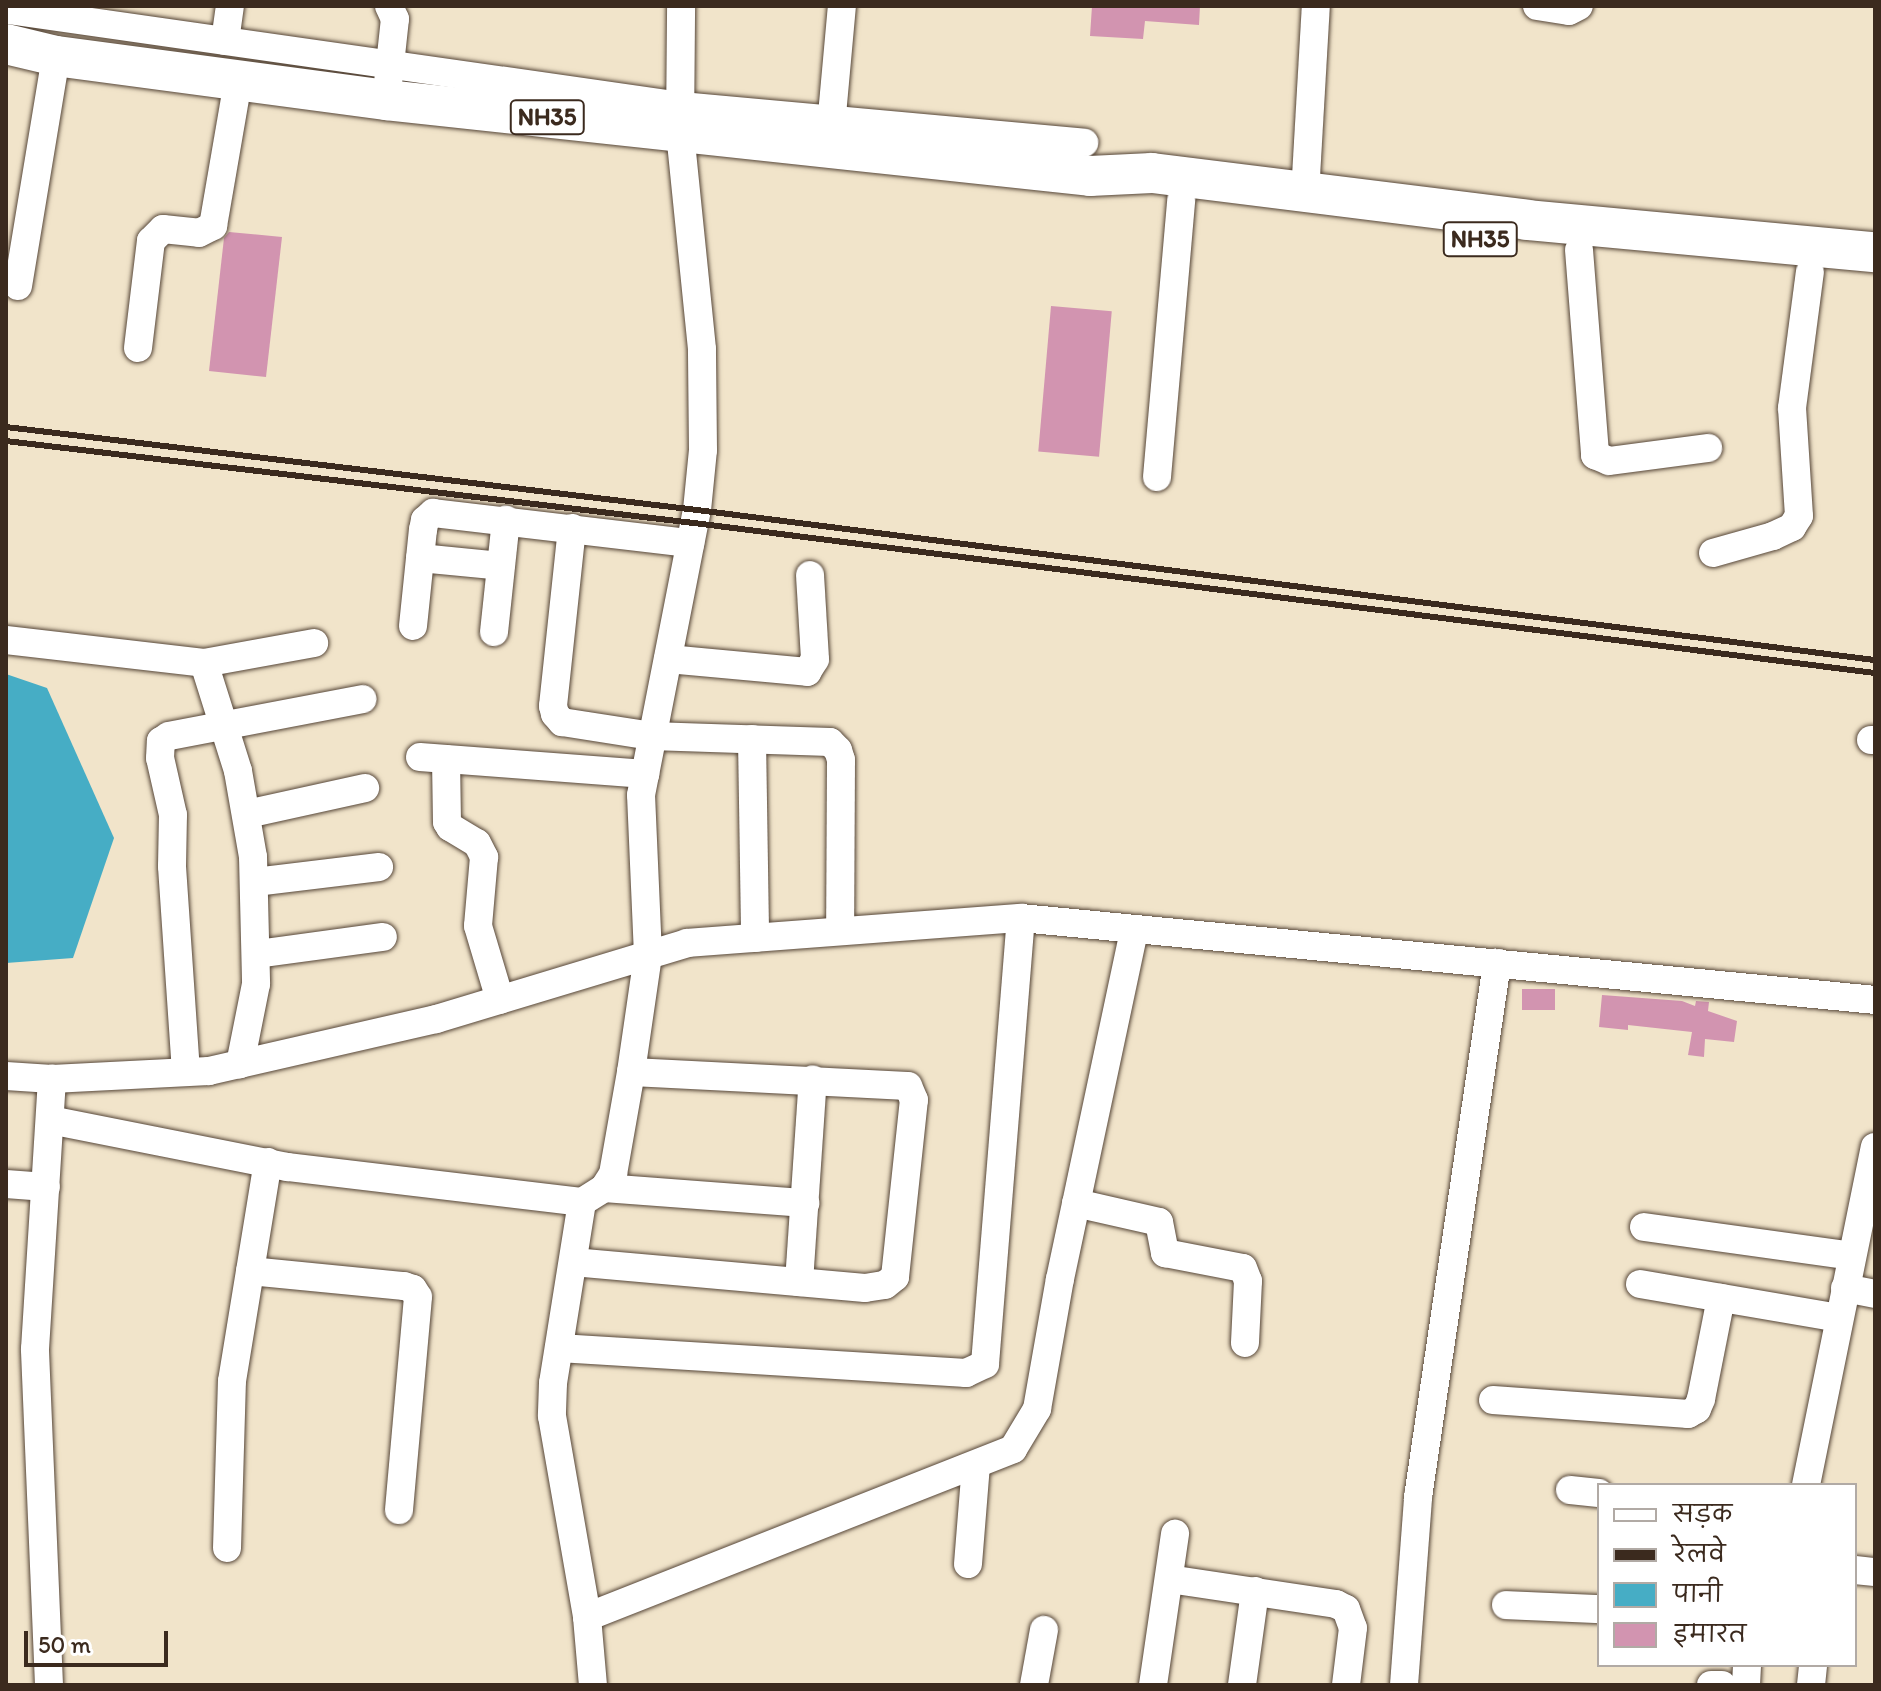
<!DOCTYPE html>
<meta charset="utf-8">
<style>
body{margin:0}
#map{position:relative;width:1881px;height:1691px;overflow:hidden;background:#f1e4ca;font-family:Itim,"Playpen Sans Deva",sans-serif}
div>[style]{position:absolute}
.water>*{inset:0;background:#46adc5}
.building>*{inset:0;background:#d294b0;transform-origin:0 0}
.roads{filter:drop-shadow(0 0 2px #564638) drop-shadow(0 0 2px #564638)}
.minor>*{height:28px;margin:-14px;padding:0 14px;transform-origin:14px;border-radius:14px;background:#fff}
.highway>*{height:40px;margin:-20px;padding:0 20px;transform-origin:20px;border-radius:20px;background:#fff}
.rail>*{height:6px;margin:-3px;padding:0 3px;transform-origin:3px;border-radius:3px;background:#3b2a1e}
span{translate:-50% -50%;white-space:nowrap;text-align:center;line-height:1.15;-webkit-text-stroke:7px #fff;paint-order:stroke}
.shield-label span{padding:2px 6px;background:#fff;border:2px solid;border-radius:6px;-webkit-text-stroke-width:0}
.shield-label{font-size:24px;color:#3b2a1e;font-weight:700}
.frame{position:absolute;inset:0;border:8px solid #3b2a1e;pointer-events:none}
.legend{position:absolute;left:1597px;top:1483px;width:260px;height:184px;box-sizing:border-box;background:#fff;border:2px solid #b1aaa5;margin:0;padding:10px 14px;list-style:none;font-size:24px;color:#3b2a1e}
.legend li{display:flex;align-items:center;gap:16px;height:40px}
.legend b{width:40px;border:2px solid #b1aaa5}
.scale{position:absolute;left:24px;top:1631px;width:144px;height:36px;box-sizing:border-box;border:4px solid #3b2a1e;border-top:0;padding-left:10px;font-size:24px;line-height:28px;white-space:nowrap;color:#3b2a1e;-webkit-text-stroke:6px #fff;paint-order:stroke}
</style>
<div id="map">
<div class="water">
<div style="clip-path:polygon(6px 674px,47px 688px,114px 838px,73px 958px,6px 963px)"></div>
</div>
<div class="building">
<div style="clip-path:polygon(1092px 6px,1200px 6px,1199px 25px,1145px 21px,1143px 39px,1090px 36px)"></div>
<div style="clip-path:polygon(229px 232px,282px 237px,266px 377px,209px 371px,224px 238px)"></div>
<div style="left:1051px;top:306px;width:61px;height:146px;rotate:5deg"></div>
<div style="left:1522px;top:989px;width:33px;height:21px"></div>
<div style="clip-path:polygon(1602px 995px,1682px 1001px,1695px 1006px,1696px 1001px,1709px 1002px,1708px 1011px,1737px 1021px,1734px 1042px,1705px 1039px,1704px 1057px,1688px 1055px,1692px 1032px,1628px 1025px,1628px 1030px,1599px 1027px)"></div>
</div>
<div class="roads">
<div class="minor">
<div style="left:1537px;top:6px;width:32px;rotate:9deg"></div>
<div style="left:1569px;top:11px;width:11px;rotate:-27deg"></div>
<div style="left:8px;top:10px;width:680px;rotate:8.12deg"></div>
<div style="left:681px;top:106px;width:405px;rotate:5.2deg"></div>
<div style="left:225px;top:41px;width:35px;rotate:-82deg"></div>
<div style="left:388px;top:83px;width:64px;rotate:-83.8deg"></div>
<div style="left:395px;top:19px;width:14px;rotate:-115deg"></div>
<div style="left:830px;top:137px;width:132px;rotate:-84.8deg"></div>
<div style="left:1305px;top:194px;width:188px;rotate:-86.7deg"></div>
<div style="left:1579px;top:250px;width:206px;rotate:85.5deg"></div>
<div style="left:1595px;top:455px;width:15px;rotate:23deg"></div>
<div style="left:1609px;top:461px;width:100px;rotate:-7.5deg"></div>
<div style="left:18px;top:286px;width:233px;rotate:-80.6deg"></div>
<div style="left:138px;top:348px;width:108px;rotate:-83.1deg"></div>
<div style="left:151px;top:241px;width:17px;rotate:-45deg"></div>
<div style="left:163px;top:229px;width:36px;rotate:6deg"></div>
<div style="left:199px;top:233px;width:16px;rotate:-27deg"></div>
<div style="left:213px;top:226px;width:146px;rotate:-80.2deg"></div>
<div style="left:1157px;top:477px;width:278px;rotate:-85deg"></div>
<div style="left:572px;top:528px;width:179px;rotate:96.1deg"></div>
<div style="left:553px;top:706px;width:8px;rotate:76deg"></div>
<div style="left:555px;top:714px;width:11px;rotate:49deg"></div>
<div style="left:562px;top:722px;width:90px;rotate:8.9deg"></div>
<div style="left:651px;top:736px;width:179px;rotate:1.9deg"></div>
<div style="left:830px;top:742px;width:11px;rotate:45deg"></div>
<div style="left:838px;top:750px;width:10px;rotate:73deg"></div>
<div style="left:841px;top:760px;width:171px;rotate:90.3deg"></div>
<div style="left:1713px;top:553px;width:62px;rotate:-15.8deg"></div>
<div style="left:1773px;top:536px;width:21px;rotate:-25deg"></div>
<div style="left:1792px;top:527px;width:13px;rotate:-58deg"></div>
<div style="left:1799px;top:516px;width:108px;rotate:-93.7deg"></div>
<div style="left:1792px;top:408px;width:137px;rotate:-82.5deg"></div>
<div style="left:420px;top:558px;width:81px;rotate:5.6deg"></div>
<div style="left:413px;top:626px;width:97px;rotate:-84.1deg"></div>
<div style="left:423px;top:530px;width:10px;rotate:-79deg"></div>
<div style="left:425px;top:520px;width:11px;rotate:-41deg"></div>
<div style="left:433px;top:513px;width:259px;rotate:6.7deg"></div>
<div style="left:494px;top:632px;width:113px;rotate:-83.9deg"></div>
<div style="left:6px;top:640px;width:199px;rotate:6.6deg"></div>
<div style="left:204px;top:663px;width:112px;rotate:-10.3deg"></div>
<div style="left:668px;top:659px;width:140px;rotate:5.3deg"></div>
<div style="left:807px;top:672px;width:15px;rotate:-58deg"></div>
<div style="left:815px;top:659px;width:84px;rotate:-93.4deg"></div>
<div style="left:204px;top:663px;width:113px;rotate:72.5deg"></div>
<div style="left:238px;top:771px;width:87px;rotate:80.1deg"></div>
<div style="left:253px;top:857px;width:127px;rotate:88.6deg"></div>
<div style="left:256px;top:984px;width:82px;rotate:101.3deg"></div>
<div style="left:752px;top:739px;width:199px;rotate:89.1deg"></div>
<div style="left:1871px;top:740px;width:4px"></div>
<div style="left:420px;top:757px;width:226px;rotate:4.3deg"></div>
<div style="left:446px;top:759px;width:63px;rotate:89.1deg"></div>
<div style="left:447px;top:822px;width:6px;rotate:59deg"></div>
<div style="left:450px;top:827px;width:31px;rotate:31deg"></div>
<div style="left:477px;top:843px;width:16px;rotate:63deg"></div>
<div style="left:484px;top:857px;width:69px;rotate:95deg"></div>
<div style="left:478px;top:926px;width:77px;rotate:73.4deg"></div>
<div style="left:247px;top:814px;width:121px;rotate:-12.4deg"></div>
<div style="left:255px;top:882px;width:125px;rotate:-6.9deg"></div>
<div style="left:257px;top:954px;width:127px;rotate:-7.7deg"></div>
<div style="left:186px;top:1072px;width:206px;rotate:-93.9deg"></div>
<div style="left:172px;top:866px;width:51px;rotate:-88.9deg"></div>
<div style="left:173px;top:815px;width:58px;rotate:-102.8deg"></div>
<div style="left:160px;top:758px;width:17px;rotate:-87deg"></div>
<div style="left:161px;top:741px;width:9px;rotate:-32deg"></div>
<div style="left:169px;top:736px;width:197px;rotate:-10.8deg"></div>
<div style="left:6px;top:1076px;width:46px;rotate:3.7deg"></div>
<div style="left:52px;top:1079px;width:157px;rotate:-2.9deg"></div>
<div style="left:209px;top:1071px;width:233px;rotate:-12.9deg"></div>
<div style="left:436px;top:1019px;width:262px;rotate:-16.8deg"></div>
<div style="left:687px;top:943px;width:335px;rotate:-4.3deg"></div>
<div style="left:1021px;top:918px;width:858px;rotate:5.48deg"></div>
<div style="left:50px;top:1120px;width:243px;rotate:11.2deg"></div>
<div style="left:288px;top:1167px;width:296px;rotate:6.8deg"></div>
<div style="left:582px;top:1202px;width:183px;rotate:99.1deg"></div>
<div style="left:553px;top:1383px;width:33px;rotate:92deg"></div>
<div style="left:552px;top:1416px;width:204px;rotate:80.1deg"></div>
<div style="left:587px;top:1617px;width:68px;rotate:85deg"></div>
<div style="left:6px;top:1184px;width:40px;rotate:4.3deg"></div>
<div style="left:604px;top:1188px;width:202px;rotate:4.3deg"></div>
<div style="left:582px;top:1202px;width:26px;rotate:-32deg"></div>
<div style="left:604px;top:1188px;width:17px;rotate:-57deg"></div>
<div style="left:613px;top:1174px;width:104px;rotate:-80deg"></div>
<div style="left:631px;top:1072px;width:118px;rotate:-81.7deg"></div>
<div style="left:648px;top:955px;width:160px;rotate:-92.5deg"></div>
<div style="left:641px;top:795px;width:290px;rotate:-78.9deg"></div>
<div style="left:697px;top:510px;width:60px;rotate:-84.3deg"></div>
<div style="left:703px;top:450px;width:101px;rotate:-90.6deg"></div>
<div style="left:702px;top:349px;width:219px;rotate:-95.8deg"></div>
<div style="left:680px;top:131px;width:125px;rotate:-89.5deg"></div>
<div style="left:1076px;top:1203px;width:85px;rotate:12.9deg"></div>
<div style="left:1159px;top:1222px;width:32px;rotate:79deg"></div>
<div style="left:1165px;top:1253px;width:79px;rotate:10.9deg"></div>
<div style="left:1243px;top:1268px;width:14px;rotate:69deg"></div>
<div style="left:1248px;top:1281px;width:62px;rotate:92.8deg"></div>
<div style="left:1644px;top:1227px;width:210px;rotate:7.9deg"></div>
<div style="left:573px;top:1262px;width:293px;rotate:5.1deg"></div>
<div style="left:865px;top:1288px;width:20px;rotate:-9deg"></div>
<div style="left:885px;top:1285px;width:13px;rotate:-39deg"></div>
<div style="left:895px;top:1277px;width:178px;rotate:-83.9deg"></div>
<div style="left:914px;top:1100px;width:15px;rotate:-113deg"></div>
<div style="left:908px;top:1086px;width:277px;rotate:-177.1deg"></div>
<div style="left:250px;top:1271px;width:155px;rotate:5.6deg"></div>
<div style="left:404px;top:1286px;width:9px;rotate:18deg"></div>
<div style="left:413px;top:1289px;width:9px;rotate:58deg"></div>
<div style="left:418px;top:1297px;width:214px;rotate:95.1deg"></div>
<div style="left:799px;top:1282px;width:203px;rotate:-86.1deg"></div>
<div style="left:1640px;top:1284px;width:202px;rotate:9.7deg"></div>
<div style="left:1845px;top:1288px;width:31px;rotate:11deg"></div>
<div style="left:559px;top:1348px;width:408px;rotate:3.5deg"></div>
<div style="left:966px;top:1373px;width:21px;rotate:-25deg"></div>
<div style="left:985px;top:1364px;width:447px;rotate:-85.4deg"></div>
<div style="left:1493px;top:1400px;width:196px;rotate:4.1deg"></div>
<div style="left:1688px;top:1414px;width:10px;rotate:-29deg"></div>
<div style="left:1697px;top:1409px;width:11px;rotate:-68deg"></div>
<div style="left:1701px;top:1399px;width:103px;rotate:-78.8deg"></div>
<div style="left:1806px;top:1485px;width:345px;rotate:-78.5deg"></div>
<div style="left:1570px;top:1490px;width:29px;rotate:6deg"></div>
<div style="left:227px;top:1548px;width:167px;rotate:-88.3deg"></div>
<div style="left:232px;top:1381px;width:222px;rotate:-80.7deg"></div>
<div style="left:968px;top:1564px;width:99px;rotate:-85.4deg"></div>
<div style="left:1855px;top:1570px;width:20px;rotate:6deg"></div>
<div style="left:1169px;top:1579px;width:169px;rotate:8.5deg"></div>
<div style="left:1336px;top:1604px;width:11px;rotate:27deg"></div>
<div style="left:1346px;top:1609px;width:20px;rotate:70deg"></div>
<div style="left:1353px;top:1628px;width:57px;rotate:97deg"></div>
<div style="left:1506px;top:1605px;width:93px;rotate:2.5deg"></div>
<div style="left:587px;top:1617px;width:458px;rotate:-21.5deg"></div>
<div style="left:1013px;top:1449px;width:47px;rotate:-59deg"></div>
<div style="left:1037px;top:1409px;width:132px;rotate:-80deg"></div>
<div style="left:1060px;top:1279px;width:356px;rotate:-78deg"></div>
<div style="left:49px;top:1685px;width:336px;rotate:-92.4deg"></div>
<div style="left:35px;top:1349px;width:271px;rotate:-86.4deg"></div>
<div style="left:1034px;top:1685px;width:56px;rotate:-79.7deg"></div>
<div style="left:1153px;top:1685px;width:153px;rotate:-81.7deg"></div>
<div style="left:1242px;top:1685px;width:95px;rotate:-82.1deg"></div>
<div style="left:1404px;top:1685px;width:189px;rotate:-85.7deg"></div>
<div style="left:1418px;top:1497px;width:540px;rotate:-81.58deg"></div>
<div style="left:1711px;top:1685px;width:11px"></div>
<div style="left:1746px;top:1685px;width:20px;rotate:-87deg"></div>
<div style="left:1811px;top:1685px;width:20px;rotate:-84deg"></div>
</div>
<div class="highway">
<div style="left:6px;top:44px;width:51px;rotate:13.5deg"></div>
<div style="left:56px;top:56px;width:333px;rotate:7.6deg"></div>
<div style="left:386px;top:100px;width:708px;rotate:6.16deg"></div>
<div style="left:1090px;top:176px;width:62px;rotate:-2.8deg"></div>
<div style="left:1152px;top:173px;width:378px;rotate:7.1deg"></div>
<div style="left:1527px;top:220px;width:349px;rotate:5.3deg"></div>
</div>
</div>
<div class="rail">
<div style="left:6px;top:427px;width:696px;rotate:6.85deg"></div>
<div style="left:697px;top:510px;width:1188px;rotate:7.26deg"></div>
<div style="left:6px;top:441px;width:693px;rotate:6.8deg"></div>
<div style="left:694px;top:523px;width:1190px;rotate:7.24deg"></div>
</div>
<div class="shield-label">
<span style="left:547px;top:117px">NH35</span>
<span style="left:1480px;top:239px">NH35</span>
</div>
<div class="frame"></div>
<ul class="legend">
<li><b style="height:10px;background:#fff"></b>सड़क</li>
<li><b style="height:10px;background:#3b2a1e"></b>रेलवे</li>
<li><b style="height:22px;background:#46adc5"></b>पानी</li>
<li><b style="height:22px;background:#d294b0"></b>इमारत</li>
</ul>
<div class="scale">50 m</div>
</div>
